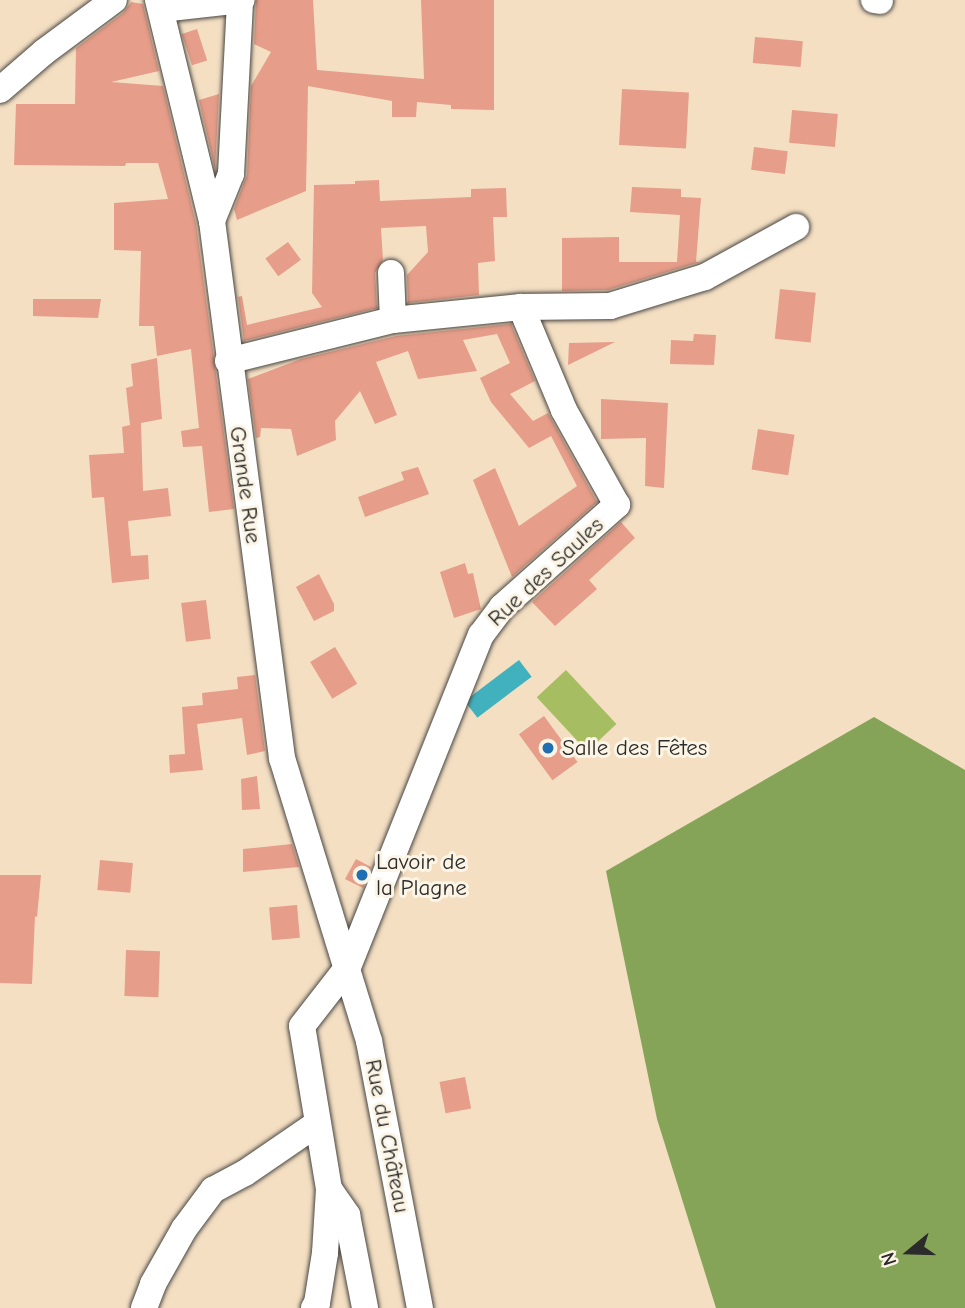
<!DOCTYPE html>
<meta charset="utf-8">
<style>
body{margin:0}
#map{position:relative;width:965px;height:1308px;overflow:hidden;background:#f4dfc3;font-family:"Comic Neue",sans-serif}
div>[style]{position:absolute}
.green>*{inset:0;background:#a7bd62;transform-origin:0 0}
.forest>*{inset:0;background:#85a458}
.water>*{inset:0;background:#42b1be;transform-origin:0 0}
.building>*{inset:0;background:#e69d89;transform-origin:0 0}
.roads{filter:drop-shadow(0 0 2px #494642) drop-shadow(0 0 2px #494642)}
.minor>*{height:26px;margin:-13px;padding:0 13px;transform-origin:13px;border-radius:13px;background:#fff}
.dots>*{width:19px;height:19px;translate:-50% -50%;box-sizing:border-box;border:4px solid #fcf5e5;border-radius:50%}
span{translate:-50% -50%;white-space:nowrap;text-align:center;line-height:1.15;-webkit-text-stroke:6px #fcf5e5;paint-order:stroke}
.street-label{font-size:23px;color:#2b2b2b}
.poi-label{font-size:23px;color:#2b2b2b}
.left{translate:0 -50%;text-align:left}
.north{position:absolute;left:874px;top:1217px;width:70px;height:70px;-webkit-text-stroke:5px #fcf5e5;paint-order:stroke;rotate:251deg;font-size:19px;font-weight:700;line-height:28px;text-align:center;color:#2b2b2b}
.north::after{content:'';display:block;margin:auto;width:24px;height:32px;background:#2b2b2b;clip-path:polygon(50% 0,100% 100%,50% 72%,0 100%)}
</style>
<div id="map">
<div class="green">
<div style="left:566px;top:670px;width:74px;height:40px;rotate:47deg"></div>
</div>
<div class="forest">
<div style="clip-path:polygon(874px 717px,965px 770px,965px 1308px,716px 1308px,657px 1119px,606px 871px)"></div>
</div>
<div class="water">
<div style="left:519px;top:660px;width:21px;height:68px;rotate:53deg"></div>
</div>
<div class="building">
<div style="clip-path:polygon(256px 0,313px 0,317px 70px,424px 79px,421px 0,494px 0,494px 110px,451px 109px,451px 105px,417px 102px,416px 117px,392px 117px,392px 101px,308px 86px,306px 191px,237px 220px,234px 209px,247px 175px,251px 86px,271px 52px,254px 44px)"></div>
<div style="clip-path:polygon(131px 2px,143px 4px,159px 71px,111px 82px,163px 86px,196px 224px,234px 509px,209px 512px,202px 446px,183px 447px,181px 431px,199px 428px,191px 349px,157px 356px,154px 326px,139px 326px,141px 251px,114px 250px,114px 203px,168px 199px,158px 163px,126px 163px,125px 166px,14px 165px,16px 104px,75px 104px,76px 48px,123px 13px)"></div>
<div style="left:197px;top:29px;width:33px;height:16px;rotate:72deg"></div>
<div style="left:755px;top:37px;width:48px;height:26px;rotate:5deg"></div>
<div style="left:622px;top:89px;width:67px;height:56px;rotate:3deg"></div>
<div style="clip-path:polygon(219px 94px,215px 169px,199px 100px)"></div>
<div style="left:792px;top:110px;width:46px;height:33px;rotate:5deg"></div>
<div style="left:754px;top:147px;width:34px;height:23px;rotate:7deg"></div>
<div style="clip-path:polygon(379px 180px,380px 201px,471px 197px,471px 189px,506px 188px,507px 217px,493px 217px,495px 261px,478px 263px,479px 295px,408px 303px,407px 275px,428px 252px,426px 226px,381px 228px,383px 260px,375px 273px,377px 308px,244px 341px,238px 297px,242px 296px,247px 325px,322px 307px,312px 293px,314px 185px,355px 184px,355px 181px)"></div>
<div style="clip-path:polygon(632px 187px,681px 189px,681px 197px,701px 198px,696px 262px,700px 262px,608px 290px,562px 291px,562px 238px,619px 237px,619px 262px,677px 262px,680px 215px,630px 212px)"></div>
<div style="left:288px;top:242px;width:22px;height:28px;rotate:54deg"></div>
<div style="left:780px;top:289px;width:36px;height:50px;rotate:6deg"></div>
<div style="clip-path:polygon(33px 299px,101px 299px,98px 318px,33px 316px)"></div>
<div style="clip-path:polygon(511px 324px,535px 381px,510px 394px,533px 421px,548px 413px,597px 502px,512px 577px,473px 480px,495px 468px,519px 526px,577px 486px,551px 436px,529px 448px,491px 402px,480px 378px,510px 363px,497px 334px,463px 340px,477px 371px,418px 379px,408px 351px,376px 362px,397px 415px,375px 424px,360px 391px,335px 421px,336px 440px,297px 456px,291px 429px,261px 428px,260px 437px,256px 438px,248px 379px,301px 359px,396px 336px)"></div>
<div style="clip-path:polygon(694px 334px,716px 335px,714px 365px,670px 364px,671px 340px,693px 341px)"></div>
<div style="clip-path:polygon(615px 342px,568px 365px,569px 343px)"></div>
<div style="clip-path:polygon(157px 358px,162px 419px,141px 423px,143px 491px,168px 488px,171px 516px,128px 521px,131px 556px,148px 555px,149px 579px,112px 583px,104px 497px,92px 498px,89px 455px,124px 453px,122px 427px,130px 425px,126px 388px,133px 386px,131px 364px)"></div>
<div style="clip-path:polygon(601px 399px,668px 403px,664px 488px,645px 486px,646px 438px,601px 439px)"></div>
<div style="left:758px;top:429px;width:37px;height:41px;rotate:9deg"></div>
<div style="clip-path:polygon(418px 467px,429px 494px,365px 517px,358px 497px,404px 480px,401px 472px)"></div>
<div style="clip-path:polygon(621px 522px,635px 538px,589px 580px,597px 589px,555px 626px,532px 602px)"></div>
<div style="clip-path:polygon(465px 563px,468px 574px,473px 573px,481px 609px,454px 618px,440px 572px)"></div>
<div style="clip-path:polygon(319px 574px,334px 604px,334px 611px,314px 621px,296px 587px)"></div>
<div style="left:206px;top:600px;width:39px;height:25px;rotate:83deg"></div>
<div style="left:335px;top:647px;width:43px;height:29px;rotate:59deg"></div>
<div style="clip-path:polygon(255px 675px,265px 751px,247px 755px,242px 718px,197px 724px,203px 770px,170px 773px,169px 755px,185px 754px,182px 707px,203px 705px,202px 693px,238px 689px,237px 677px)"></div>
<div style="left:544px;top:716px;width:57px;height:31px;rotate:54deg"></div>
<div style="clip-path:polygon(257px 776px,260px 809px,242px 810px,241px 779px)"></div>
<div style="clip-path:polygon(292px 844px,299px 867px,243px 872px,243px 849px)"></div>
<div style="clip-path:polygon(356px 859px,371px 867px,363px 888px,345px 879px)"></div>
<div style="left:100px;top:860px;width:33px;height:30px;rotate:5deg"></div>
<div style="clip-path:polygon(0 875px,41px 875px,37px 917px,35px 916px,32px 984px,0 983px)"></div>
<div style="left:297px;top:905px;width:33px;height:28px;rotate:85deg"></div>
<div style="left:126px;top:950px;width:34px;height:46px;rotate:2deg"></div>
<div style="left:465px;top:1077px;width:32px;height:26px;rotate:79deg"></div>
</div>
<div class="roads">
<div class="minor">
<div style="left:158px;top:0;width:228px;rotate:76.3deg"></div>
<div style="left:212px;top:221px;width:542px;rotate:82.57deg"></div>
<div style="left:282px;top:758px;width:296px;rotate:72.9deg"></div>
<div style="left:369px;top:1041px;width:272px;rotate:79.2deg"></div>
<div style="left:874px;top:0;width:6px;rotate:9deg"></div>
<div style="left:161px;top:9px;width:81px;rotate:-6.4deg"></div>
<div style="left:0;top:90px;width:58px;rotate:-40.8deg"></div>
<div style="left:44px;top:52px;width:87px;rotate:-36.6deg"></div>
<div style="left:212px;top:221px;width:51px;rotate:-68deg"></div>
<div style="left:231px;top:174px;width:173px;rotate:-87deg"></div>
<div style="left:391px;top:273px;width:47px;rotate:87.6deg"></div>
<div style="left:228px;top:361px;width:170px;rotate:-14deg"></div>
<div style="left:393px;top:320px;width:129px;rotate:-5.8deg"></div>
<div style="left:521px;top:307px;width:89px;rotate:-0.6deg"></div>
<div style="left:610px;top:306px;width:99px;rotate:-17deg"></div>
<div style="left:705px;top:277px;width:104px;rotate:-28.8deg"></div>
<div style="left:329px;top:1189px;width:32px;rotate:55deg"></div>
<div style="left:347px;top:1215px;width:95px;rotate:79deg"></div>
<div style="left:144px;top:1308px;width:26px;rotate:-69deg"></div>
<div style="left:153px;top:1284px;width:63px;rotate:-60.6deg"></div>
<div style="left:184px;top:1229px;width:49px;rotate:-53.4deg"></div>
<div style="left:213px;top:1190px;width:36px;rotate:-28deg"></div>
<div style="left:245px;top:1173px;width:88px;rotate:-34.4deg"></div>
<div style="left:314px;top:1308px;width:6px;rotate:-59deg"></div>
<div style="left:317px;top:1303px;width:51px;rotate:-80.9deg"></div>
<div style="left:325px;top:1253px;width:64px;rotate:-86.4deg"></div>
<div style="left:329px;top:1189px;width:165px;rotate:-99.4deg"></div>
<div style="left:302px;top:1026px;width:75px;rotate:-52.1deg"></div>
<div style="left:348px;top:967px;width:358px;rotate:-68.2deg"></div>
<div style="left:481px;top:635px;width:35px;rotate:-53deg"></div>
<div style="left:502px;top:607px;width:154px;rotate:-41.6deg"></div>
<div style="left:617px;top:505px;width:109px;rotate:-119.2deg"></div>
<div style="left:564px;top:410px;width:112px;rotate:-112.7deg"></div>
</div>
</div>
<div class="dots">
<div style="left:548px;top:748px;background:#1f6fb2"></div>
<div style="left:362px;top:875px;background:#1f6fb2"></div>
</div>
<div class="street-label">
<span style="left:245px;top:485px;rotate:82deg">Grande Rue</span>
<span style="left:546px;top:572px;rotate:-43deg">Rue des Saules</span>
<span style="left:387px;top:1136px;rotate:79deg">Rue du Château</span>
</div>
<div class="poi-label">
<span class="left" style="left:562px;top:748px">Salle des Fêtes</span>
<span class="left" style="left:376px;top:875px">Lavoir de<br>la Plagne</span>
</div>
<div class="north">N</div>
</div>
